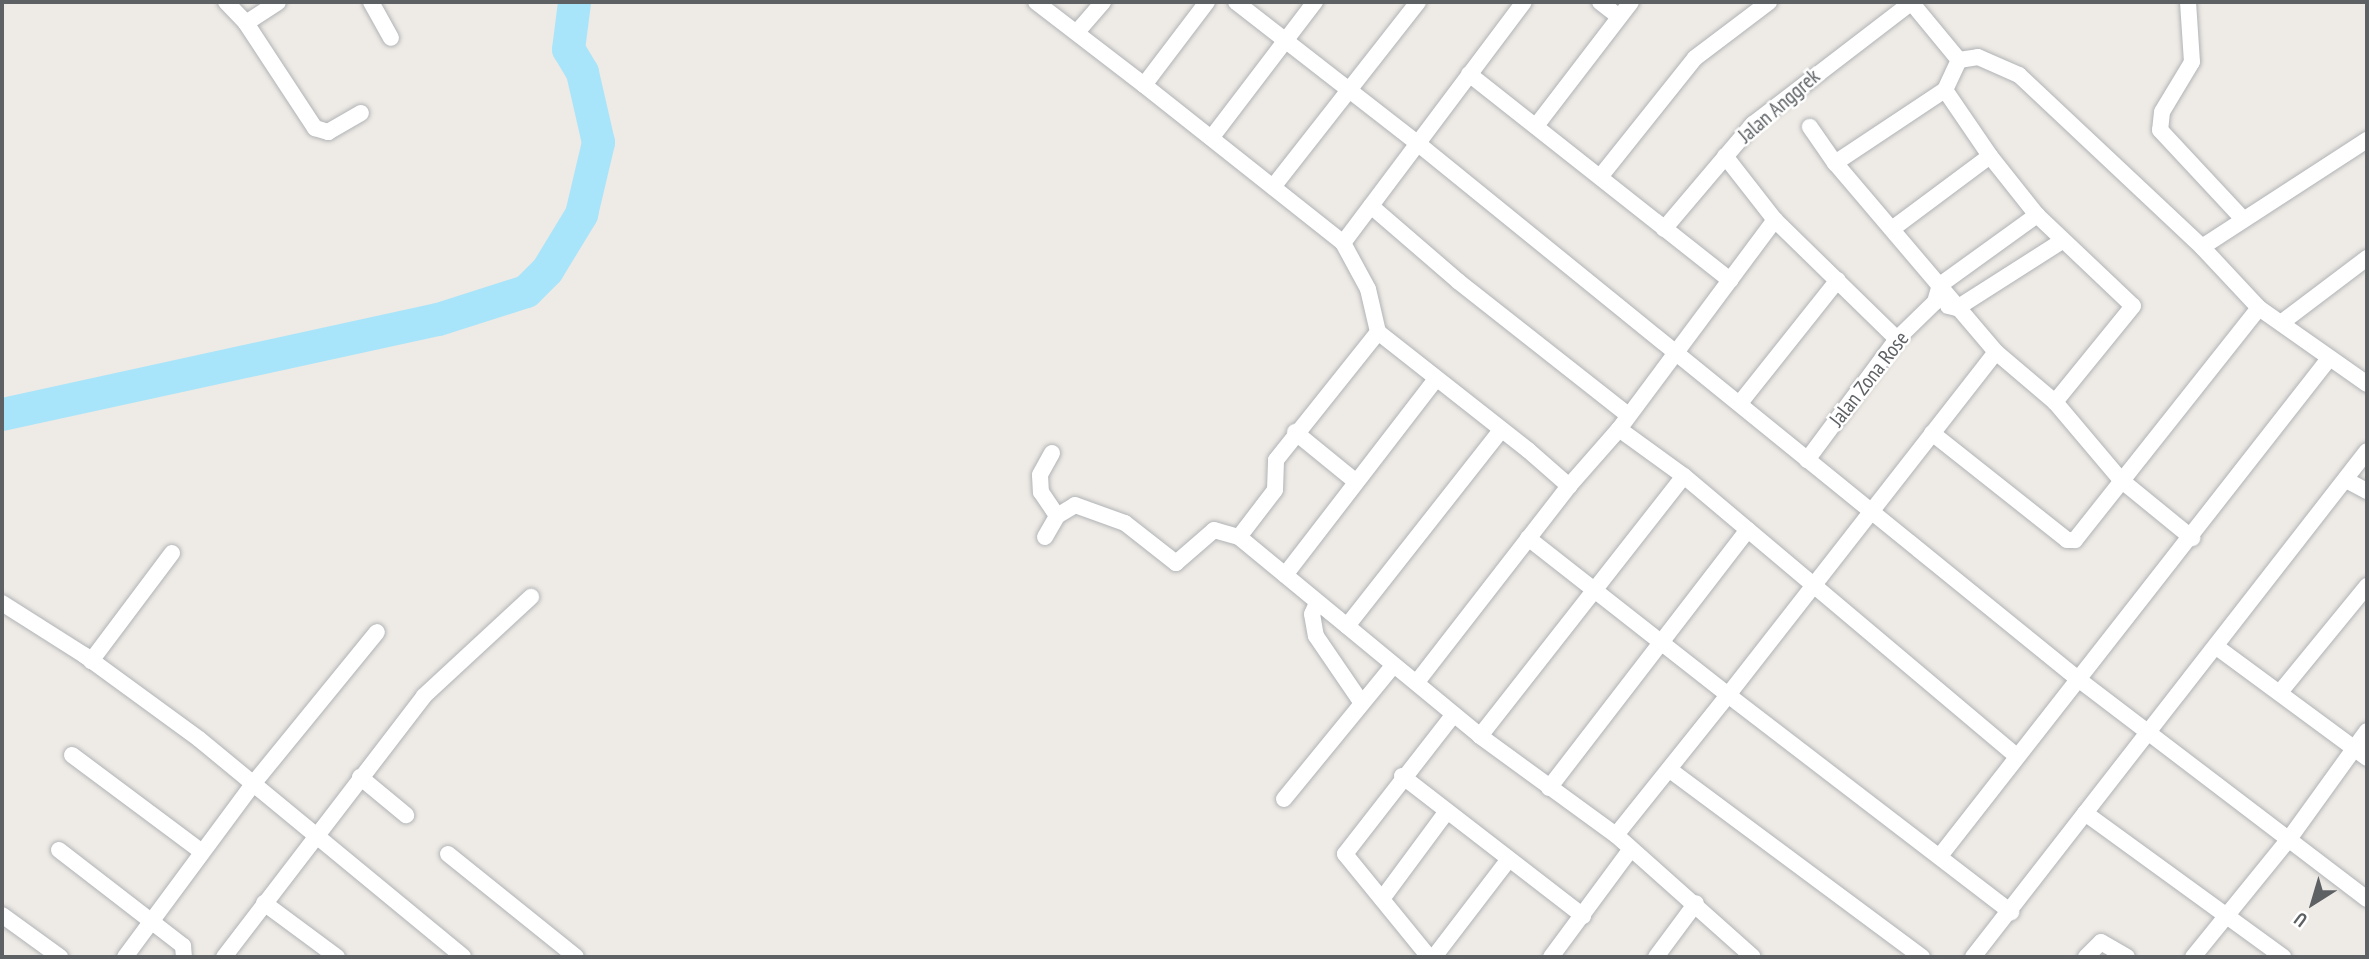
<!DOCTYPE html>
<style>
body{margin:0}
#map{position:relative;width:2369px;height:959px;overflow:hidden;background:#eeeae5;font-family:"PT Sans Narrow",sans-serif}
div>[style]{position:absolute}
.river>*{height:33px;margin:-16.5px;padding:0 16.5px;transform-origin:16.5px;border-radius:16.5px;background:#a9e5fa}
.roads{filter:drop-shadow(0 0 2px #b0b3b6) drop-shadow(0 0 2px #b0b3b6)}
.street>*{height:16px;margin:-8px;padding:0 8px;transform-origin:8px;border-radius:8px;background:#fff}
span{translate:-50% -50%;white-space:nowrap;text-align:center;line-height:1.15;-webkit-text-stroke:5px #fff;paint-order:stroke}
.street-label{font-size:21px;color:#5d6164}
.frame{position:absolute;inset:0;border:4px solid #5d6164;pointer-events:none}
.north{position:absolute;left:2278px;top:868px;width:70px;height:70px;-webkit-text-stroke:5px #fff;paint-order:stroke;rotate:217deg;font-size:19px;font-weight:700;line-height:28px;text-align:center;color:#5d6164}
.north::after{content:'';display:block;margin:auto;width:24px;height:32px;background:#5d6164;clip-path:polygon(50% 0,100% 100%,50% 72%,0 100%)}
</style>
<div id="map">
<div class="river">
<div style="left:2px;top:414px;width:446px;rotate:-12.3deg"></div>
<div style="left:438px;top:319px;width:92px;rotate:-17.7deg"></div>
<div style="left:526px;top:291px;width:30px;rotate:-45deg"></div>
<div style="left:547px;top:270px;width:66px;rotate:-58.7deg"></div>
<div style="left:581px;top:214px;width:74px;rotate:-76.7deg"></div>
<div style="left:598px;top:142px;width:72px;rotate:-102.9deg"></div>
<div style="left:582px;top:72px;width:27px;rotate:-121deg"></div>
<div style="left:568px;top:49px;width:47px;rotate:-82.7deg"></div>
</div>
<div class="roads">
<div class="street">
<div style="left:226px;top:2px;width:29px;rotate:46deg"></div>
<div style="left:246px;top:23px;width:126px;rotate:56.7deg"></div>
<div style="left:315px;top:128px;width:14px;rotate:17deg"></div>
<div style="left:328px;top:132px;width:38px;rotate:-30deg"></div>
<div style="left:371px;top:2px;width:41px;rotate:60.9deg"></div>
<div style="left:1036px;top:2px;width:136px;rotate:37.5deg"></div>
<div style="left:1207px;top:2px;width:104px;rotate:127.2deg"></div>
<div style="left:1144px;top:85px;width:254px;rotate:38.4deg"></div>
<div style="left:1236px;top:2px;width:228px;rotate:37.9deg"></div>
<div style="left:1416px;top:142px;width:852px;rotate:39.05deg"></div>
<div style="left:2078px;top:679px;width:363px;rotate:37.3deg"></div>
<div style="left:1600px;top:2px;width:24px;rotate:38deg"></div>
<div style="left:1911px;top:2px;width:75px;rotate:50.4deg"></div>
<div style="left:1959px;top:60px;width:33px;rotate:115deg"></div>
<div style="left:1945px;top:90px;width:80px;rotate:55.7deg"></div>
<div style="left:1990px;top:156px;width:75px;rotate:51.5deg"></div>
<div style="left:2037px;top:215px;width:132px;rotate:43.5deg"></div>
<div style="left:2133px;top:306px;width:124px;rotate:129.1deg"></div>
<div style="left:2188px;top:2px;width:60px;rotate:86.2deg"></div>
<div style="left:2192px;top:62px;width:58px;rotate:121deg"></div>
<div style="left:2162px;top:112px;width:18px;rotate:96deg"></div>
<div style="left:2160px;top:130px;width:120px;rotate:47deg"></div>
<div style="left:246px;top:23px;width:38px;rotate:-33deg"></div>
<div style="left:1077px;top:32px;width:40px;rotate:-49deg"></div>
<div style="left:1959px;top:60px;width:19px;rotate:-9deg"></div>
<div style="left:1978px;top:57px;width:45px;rotate:23.7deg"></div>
<div style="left:2019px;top:75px;width:251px;rotate:43.2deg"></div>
<div style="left:2202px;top:247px;width:83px;rotate:46.9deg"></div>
<div style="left:2259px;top:308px;width:132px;rotate:35.1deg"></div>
<div style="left:1469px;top:74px;width:333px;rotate:38.3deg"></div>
<div style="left:1536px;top:126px;width:156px;rotate:-52.5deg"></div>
<div style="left:1212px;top:137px;width:170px;rotate:-52.7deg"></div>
<div style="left:1725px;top:156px;width:81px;rotate:52deg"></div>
<div style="left:1775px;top:220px;width:170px;rotate:44.3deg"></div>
<div style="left:1835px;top:163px;width:132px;rotate:-33.6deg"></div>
<div style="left:1600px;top:177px;width:152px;rotate:-51.4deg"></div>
<div style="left:1695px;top:58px;width:93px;rotate:-37.1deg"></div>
<div style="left:1273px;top:187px;width:235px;rotate:-51.9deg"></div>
<div style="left:1371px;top:206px;width:116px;rotate:40.8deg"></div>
<div style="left:1459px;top:282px;width:215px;rotate:38.2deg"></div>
<div style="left:1664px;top:229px;width:138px;rotate:-49.7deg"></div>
<div style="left:1753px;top:124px;width:200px;rotate:-37.5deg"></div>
<div style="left:1892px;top:229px;width:122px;rotate:-36.7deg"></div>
<div style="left:2202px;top:247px;width:197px;rotate:-33deg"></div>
<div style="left:1940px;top:285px;width:120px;rotate:-35.8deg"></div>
<div style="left:1948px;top:306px;width:9px;rotate:13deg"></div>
<div style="left:1957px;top:308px;width:125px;rotate:-32.5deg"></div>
<div style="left:2281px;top:323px;width:108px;rotate:-37.1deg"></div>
<div style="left:1378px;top:332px;width:44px;rotate:-103.1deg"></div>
<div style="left:1368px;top:289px;width:52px;rotate:-118.5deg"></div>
<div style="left:1343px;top:243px;width:301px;rotate:-53.1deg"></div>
<div style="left:1996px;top:352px;width:77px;rotate:40.3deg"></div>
<div style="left:2055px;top:402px;width:102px;rotate:49.8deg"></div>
<div style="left:2121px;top:480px;width:92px;rotate:39.2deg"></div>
<div style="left:1740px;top:403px;width:157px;rotate:-51.5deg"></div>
<div style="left:1619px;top:429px;width:80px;rotate:35.9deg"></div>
<div style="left:1684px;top:476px;width:435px;rotate:40.1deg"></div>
<div style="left:1295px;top:432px;width:77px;rotate:39.2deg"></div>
<div style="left:1932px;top:433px;width:172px;rotate:38.4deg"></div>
<div style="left:2067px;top:540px;width:8px"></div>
<div style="left:2075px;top:540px;width:296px;rotate:-51.6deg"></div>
<div style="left:1052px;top:453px;width:25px;rotate:119deg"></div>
<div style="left:1040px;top:475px;width:17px;rotate:87deg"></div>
<div style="left:1041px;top:492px;width:29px;rotate:56deg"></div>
<div style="left:1807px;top:460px;width:151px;rotate:-53.4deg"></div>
<div style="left:1897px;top:339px;width:53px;rotate:-44.2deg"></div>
<div style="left:1935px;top:302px;width:18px;rotate:-74deg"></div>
<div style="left:2346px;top:480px;width:24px;rotate:28deg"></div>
<div style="left:1569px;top:486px;width:76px;rotate:-48.7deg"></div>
<div style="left:1619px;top:429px;width:261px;rotate:-53.3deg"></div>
<div style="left:1045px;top:537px;width:24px;rotate:-60deg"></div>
<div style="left:1057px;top:516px;width:21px;rotate:-31deg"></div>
<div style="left:1075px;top:505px;width:53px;rotate:19.8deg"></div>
<div style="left:1125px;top:523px;width:65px;rotate:38.1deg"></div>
<div style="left:1176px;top:563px;width:50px;rotate:-41deg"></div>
<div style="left:1214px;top:530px;width:26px;rotate:16deg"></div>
<div style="left:1239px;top:537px;width:313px;rotate:39.5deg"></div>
<div style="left:1480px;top:736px;width:168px;rotate:36.1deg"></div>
<div style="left:1616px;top:835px;width:183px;rotate:41.7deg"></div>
<div style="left:1239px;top:537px;width:59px;rotate:-52.5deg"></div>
<div style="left:1275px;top:490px;width:30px;rotate:-88deg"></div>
<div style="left:1276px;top:460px;width:164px;rotate:-51.4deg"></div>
<div style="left:1378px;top:332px;width:191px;rotate:38.2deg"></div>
<div style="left:1528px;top:450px;width:55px;rotate:41.3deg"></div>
<div style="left:1569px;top:486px;width:247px;rotate:127.8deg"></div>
<div style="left:1528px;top:538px;width:254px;rotate:38.1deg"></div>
<div style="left:1728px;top:695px;width:435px;rotate:-52deg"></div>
<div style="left:1996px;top:352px;width:248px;rotate:-130.4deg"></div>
<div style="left:1835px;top:163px;width:44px;rotate:-124.8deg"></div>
<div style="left:1285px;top:575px;width:246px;rotate:-52.4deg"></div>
<div style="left:2px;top:603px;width:97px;rotate:32.4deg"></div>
<div style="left:84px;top:655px;width:142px;rotate:36.1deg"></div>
<div style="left:199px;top:739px;width:342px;rotate:39.5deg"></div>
<div style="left:1317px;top:603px;width:12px;rotate:114deg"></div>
<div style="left:1312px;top:614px;width:22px;rotate:80deg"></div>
<div style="left:1316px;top:636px;width:80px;rotate:55.7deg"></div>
<div style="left:1347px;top:626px;width:249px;rotate:-51.8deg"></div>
<div style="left:2218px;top:648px;width:185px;rotate:36.4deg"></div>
<div style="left:91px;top:661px;width:135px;rotate:-53.1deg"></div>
<div style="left:2281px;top:691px;width:136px;rotate:-50.7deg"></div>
<div style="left:1480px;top:736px;width:330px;rotate:-51.9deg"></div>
<div style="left:72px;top:755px;width:162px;rotate:36.7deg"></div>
<div style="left:1670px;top:770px;width:314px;rotate:36.6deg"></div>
<div style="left:1402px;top:776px;width:229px;rotate:37.7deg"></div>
<div style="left:360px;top:777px;width:60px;rotate:39.6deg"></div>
<div style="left:1549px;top:788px;width:326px;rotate:-52.4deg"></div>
<div style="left:1284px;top:799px;width:172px;rotate:-50.7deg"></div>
<div style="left:2085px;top:813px;width:245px;rotate:36deg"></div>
<div style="left:1616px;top:835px;width:179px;rotate:-51.3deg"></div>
<div style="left:1728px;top:695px;width:357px;rotate:37.5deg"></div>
<div style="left:59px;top:850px;width:157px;rotate:37.7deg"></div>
<div style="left:183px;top:946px;width:11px;rotate:85deg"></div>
<div style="left:448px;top:854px;width:164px;rotate:38.8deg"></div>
<div style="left:1940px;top:856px;width:630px;rotate:-51.97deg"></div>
<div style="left:1382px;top:899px;width:109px;rotate:-53.5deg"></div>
<div style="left:264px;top:903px;width:91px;rotate:36.5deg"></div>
<div style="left:2px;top:915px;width:72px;rotate:35.9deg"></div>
<div style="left:125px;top:957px;width:215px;rotate:-53.5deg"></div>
<div style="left:253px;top:784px;width:196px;rotate:-50.8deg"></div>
<div style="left:224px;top:957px;width:329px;rotate:-52.5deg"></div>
<div style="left:424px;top:696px;width:146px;rotate:-42.8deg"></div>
<div style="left:1429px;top:957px;width:133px;rotate:-129.2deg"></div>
<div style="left:1345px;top:854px;width:177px;rotate:-52.1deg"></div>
<div style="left:1434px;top:957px;width:123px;rotate:-52.6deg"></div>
<div style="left:1551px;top:957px;width:134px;rotate:-53.5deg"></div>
<div style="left:1656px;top:957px;width:67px;rotate:-53.5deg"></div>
<div style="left:1973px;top:957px;width:641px;rotate:-52.09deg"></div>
<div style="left:2086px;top:957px;width:21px;rotate:-45deg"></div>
<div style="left:2101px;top:942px;width:30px;rotate:30deg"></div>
<div style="left:2193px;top:957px;width:152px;rotate:-50.9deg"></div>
<div style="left:2289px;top:839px;width:133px;rotate:-54.2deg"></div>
</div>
</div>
<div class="street-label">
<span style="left:1779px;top:106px;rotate:-41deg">Jalan Anggrek</span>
<span style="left:1869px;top:379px;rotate:-52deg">Jalan Zona Rose</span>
</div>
<div class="frame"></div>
<div class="north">U</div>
</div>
